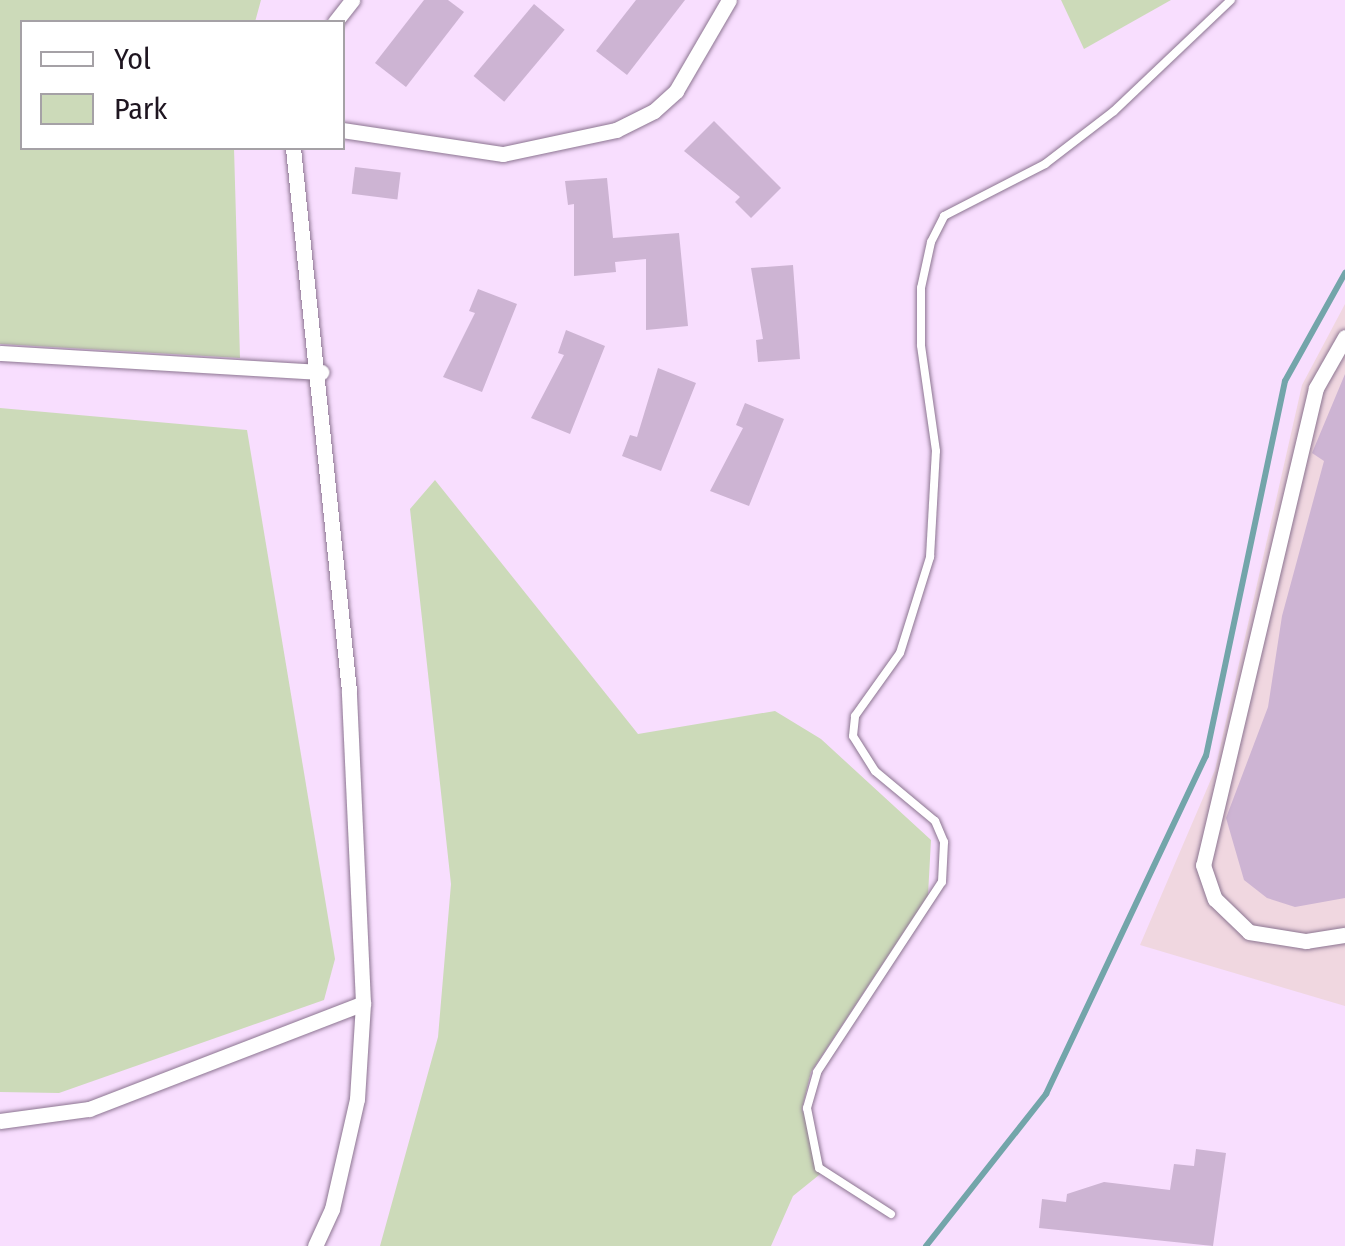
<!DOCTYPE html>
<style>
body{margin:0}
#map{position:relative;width:1345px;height:1246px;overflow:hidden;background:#f8defe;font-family:"Fira Sans Condensed",sans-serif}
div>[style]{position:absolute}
.commercial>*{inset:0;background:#f0d7e0}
.green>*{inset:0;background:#ccdab9}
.stream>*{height:6px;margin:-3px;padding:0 3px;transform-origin:3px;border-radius:3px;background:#73a5aa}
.building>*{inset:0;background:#cdb4d3;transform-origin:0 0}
.roads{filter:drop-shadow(0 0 2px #8c7591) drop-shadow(0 0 2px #8c7591)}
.service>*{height:8px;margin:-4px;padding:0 4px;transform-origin:4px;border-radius:4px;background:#fff}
.minor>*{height:15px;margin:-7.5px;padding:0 7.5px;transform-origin:7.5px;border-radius:7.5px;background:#fff}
span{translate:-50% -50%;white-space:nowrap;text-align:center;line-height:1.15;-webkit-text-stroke:8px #fff;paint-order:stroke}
.legend{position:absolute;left:20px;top:20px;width:325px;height:130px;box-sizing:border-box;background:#fff;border:2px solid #a5a1a6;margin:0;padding:12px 18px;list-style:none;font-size:30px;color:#1e1520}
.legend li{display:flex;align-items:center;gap:20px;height:50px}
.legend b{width:50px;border:2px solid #a5a1a6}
</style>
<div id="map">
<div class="commercial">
<div style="clip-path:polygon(1345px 304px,1345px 1006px,1140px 945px,1215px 770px,1302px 385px)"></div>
</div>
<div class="green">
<div style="clip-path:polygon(0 0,261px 0,255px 22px,22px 22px,22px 148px,234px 148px,240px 358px,0 344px)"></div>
<div style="clip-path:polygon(1061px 0,1171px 0,1084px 49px)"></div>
<div style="clip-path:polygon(0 408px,247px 430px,335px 959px,324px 1000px,59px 1093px,0 1092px)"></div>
<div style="clip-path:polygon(435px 480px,638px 734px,775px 711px,821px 739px,931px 840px,928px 895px,811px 1072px,802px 1109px,824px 1171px,793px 1196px,771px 1246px,380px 1246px,438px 1037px,451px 884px,410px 509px)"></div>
</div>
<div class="stream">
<div style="left:926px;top:1246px;width:194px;rotate:-51.7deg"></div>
<div style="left:1046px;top:1094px;width:374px;rotate:-64.7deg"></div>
<div style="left:1206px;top:756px;width:383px;rotate:-78.1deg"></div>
<div style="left:1285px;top:381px;width:124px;rotate:-60.9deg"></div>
</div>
<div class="building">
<div style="clip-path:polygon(424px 0,448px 0,464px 12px,406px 87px,375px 63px)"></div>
<div style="clip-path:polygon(636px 0,685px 0,627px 75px,596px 51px)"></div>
<div style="left:534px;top:4px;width:40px;height:94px;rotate:40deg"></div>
<div style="clip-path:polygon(714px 121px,781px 188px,751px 218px,735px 202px,740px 197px,684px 151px)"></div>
<div style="left:355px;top:167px;width:46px;height:27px;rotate:7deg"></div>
<div style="clip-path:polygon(607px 178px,613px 238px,679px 233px,688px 326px,646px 330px,646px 259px,615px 262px,616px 272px,574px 276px,574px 204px,568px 205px,565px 181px)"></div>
<div style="clip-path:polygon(793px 265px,800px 359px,758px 362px,756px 340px,763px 339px,751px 268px)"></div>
<div style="clip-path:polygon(478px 289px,517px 304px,482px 392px,443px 377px,475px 313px,469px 311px)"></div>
<div style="clip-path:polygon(566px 330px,605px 346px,570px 434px,531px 418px,564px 355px,558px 353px)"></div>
<div style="clip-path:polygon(658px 368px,696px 383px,661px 471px,622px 456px,630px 435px,637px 437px)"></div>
<div style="clip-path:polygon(1345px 374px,1345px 898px,1295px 907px,1267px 898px,1244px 880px,1226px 818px,1268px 707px,1282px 616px,1324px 461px,1312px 453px)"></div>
<div style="clip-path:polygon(745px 403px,784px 419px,749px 506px,710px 491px,743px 428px,736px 425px)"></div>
<div style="clip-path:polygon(1196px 1149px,1226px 1153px,1213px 1246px,1039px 1228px,1042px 1199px,1066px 1202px,1067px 1194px,1104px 1182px,1170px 1190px,1174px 1164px,1194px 1166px)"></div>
</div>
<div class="roads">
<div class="service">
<div style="left:891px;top:1214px;width:85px;rotate:-147.4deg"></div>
<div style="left:819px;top:1168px;width:61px;rotate:-101.3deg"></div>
<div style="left:807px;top:1108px;width:37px;rotate:-74deg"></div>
<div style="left:817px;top:1072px;width:227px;rotate:-56.7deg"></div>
<div style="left:942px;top:882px;width:40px;rotate:-87.1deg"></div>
<div style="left:944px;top:842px;width:23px;rotate:-113deg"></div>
<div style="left:935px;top:821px;width:78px;rotate:-140.2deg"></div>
<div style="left:875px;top:771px;width:41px;rotate:-122.2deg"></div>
<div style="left:853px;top:736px;width:20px;rotate:-84deg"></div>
<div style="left:855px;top:716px;width:77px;rotate:-54.5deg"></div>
<div style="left:900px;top:653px;width:101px;rotate:-72.6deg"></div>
<div style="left:930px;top:557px;width:106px;rotate:-86.8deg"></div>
<div style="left:936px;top:451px;width:107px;rotate:-98.1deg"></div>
<div style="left:921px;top:345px;width:57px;rotate:-90deg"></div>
<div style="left:921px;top:288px;width:47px;rotate:-77.7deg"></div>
<div style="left:931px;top:242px;width:29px;rotate:-63deg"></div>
<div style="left:944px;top:216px;width:114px;rotate:-27.2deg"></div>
<div style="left:1045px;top:164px;width:87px;rotate:-37.5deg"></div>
<div style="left:1114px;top:111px;width:161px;rotate:-43.5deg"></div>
</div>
<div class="minor">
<div style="left:335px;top:22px;width:28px;rotate:-52deg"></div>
<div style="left:342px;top:130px;width:163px;rotate:8.5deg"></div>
<div style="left:503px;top:154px;width:116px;rotate:-12deg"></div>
<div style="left:616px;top:130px;width:42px;rotate:-26.6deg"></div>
<div style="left:654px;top:111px;width:30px;rotate:-42deg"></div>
<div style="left:676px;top:91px;width:105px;rotate:-59.8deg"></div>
<div style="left:1345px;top:337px;width:59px;rotate:119.6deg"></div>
<div style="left:1316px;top:388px;width:490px;rotate:103.3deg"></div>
<div style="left:1203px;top:865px;width:36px;rotate:71deg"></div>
<div style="left:1215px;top:899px;width:47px;rotate:44.1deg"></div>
<div style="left:1249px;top:932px;width:58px;rotate:9deg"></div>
<div style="left:1306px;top:941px;width:39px;rotate:-9deg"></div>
<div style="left:0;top:353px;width:322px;rotate:3.4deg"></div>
<div style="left:0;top:1121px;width:90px;rotate:-7.7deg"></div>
<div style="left:89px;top:1109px;width:294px;rotate:-21.1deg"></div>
<div style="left:363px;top:1003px;width:312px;rotate:-92.6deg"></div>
<div style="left:349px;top:691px;width:546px;rotate:-95.89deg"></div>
<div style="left:315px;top:1246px;width:41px;rotate:-65.3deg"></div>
<div style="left:332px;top:1209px;width:113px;rotate:-77.2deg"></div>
<div style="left:357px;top:1099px;width:96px;rotate:-86.4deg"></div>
</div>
</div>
<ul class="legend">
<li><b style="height:12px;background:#fff"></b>Yol</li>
<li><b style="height:28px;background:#ccdab9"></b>Park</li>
</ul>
</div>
